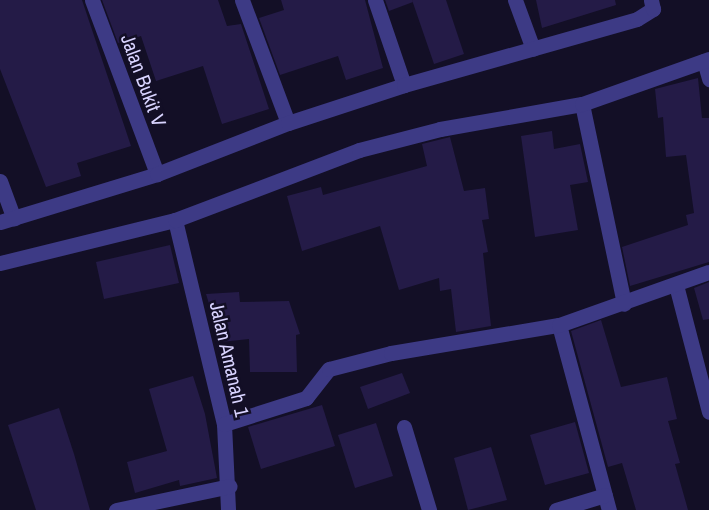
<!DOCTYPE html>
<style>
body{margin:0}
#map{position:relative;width:709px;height:510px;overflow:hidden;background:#130f26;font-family:"Archivo Narrow",sans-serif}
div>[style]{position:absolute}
.building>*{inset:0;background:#241b47}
.minor>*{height:15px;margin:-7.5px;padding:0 7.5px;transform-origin:7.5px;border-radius:7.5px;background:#3d3a85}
span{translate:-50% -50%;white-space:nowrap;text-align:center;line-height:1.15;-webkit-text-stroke:5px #130f26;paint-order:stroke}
.street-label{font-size:20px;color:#d9d4ff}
</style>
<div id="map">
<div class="building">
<div style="clip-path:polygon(0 0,82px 0,131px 146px,77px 163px,81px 176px,46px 187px,0 69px)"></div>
<div style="clip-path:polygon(102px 0,218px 0,227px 26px,241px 24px,269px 109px,222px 124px,203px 66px,156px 81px,141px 36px,118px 43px)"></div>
<div style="clip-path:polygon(281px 0,365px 0,383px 68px,346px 80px,338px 56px,280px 75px,259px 18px,284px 10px)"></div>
<div style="clip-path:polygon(385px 0,412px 0,413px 2px,389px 11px)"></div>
<div style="clip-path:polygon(412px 0,446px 0,464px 54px,434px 64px)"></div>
<div style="clip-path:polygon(536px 0,615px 0,616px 5px,542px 28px)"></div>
<div style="clip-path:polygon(698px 78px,702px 118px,709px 118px,709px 262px,630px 286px,622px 247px,688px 225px,686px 215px,694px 213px,686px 155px,666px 157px,663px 117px,658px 118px,655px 89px)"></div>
<div style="clip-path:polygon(552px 131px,554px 149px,580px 144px,588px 182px,570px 185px,578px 230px,535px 237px,521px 136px)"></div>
<div style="clip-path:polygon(450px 137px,464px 191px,485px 188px,489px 219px,482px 220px,488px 252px,483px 253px,491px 326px,456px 332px,451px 289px,440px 291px,439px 278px,399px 290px,380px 226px,302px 251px,287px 196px,321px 187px,323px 195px,427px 166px,422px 144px)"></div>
<div style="clip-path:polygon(170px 245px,179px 283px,104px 299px,96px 262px)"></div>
<div style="clip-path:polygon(709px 282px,709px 319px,703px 320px,694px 288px)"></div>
<div style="clip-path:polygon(239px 292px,240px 302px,289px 301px,300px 334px,296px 335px,297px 372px,250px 372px,249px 339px,221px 342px,206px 294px)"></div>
<div style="clip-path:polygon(601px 320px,621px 387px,667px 377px,677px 419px,668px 421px,680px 463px,675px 464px,688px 510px,636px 510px,622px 463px,608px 467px,571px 331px)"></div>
<div style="clip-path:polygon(402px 373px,410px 393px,368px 409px,360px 387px)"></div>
<div style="clip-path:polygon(193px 376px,205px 414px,217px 478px,180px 486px,179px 480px,135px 493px,127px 462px,167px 451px,149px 389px)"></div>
<div style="clip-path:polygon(322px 405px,335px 446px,261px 469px,248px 427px)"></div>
<div style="clip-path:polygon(59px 408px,74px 454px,90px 510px,36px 510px,8px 425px)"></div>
<div style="clip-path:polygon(575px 422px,589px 473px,545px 485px,530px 435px)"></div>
<div style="clip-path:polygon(376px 423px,393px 476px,355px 488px,338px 435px)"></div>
<div style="clip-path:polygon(491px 447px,507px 500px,468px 510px,454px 458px)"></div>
</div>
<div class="minor">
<div style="left:92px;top:0;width:186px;rotate:69.5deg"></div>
<div style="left:242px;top:0;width:131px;rotate:69.5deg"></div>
<div style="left:375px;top:0;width:90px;rotate:71.2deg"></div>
<div style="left:515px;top:0;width:52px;rotate:69.8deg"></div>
<div style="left:704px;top:61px;width:19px;rotate:74deg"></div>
<div style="left:582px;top:104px;width:204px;rotate:78.1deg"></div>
<div style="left:0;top:181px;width:40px;rotate:69.8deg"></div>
<div style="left:175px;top:220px;width:210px;rotate:76.5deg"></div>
<div style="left:224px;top:424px;width:86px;rotate:87.3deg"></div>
<div style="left:0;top:222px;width:164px;rotate:-17deg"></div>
<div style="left:157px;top:174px;width:141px;rotate:-21.3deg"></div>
<div style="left:288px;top:123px;width:122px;rotate:-18.1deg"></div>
<div style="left:404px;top:85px;width:242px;rotate:-15.8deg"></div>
<div style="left:637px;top:19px;width:19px;rotate:-32deg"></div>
<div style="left:653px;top:9px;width:9px;rotate:-103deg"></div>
<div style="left:0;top:263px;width:180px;rotate:-13.8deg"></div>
<div style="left:175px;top:220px;width:197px;rotate:-20.8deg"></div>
<div style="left:359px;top:150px;width:84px;rotate:-14.5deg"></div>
<div style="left:440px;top:129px;width:144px;rotate:-10deg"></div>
<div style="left:582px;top:104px;width:135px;rotate:-19.5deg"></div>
<div style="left:676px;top:285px;width:131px;rotate:75.4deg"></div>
<div style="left:559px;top:325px;width:192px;rotate:74.9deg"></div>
<div style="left:224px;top:424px;width:86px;rotate:-17.6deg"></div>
<div style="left:306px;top:398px;width:37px;rotate:-52deg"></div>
<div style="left:329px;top:369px;width:64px;rotate:-14.5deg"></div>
<div style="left:391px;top:353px;width:170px;rotate:-9.5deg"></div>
<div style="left:559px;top:325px;width:159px;rotate:-19.5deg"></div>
<div style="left:404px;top:427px;width:87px;rotate:73.2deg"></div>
<div style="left:116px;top:510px;width:116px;rotate:-11.9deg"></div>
<div style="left:556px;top:510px;width:51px;rotate:-17deg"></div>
</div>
<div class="street-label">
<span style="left:144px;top:80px;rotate:70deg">Jalan Bukit V</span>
<span style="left:230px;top:359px;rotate:77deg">Jalan Amanah 1</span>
</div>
</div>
